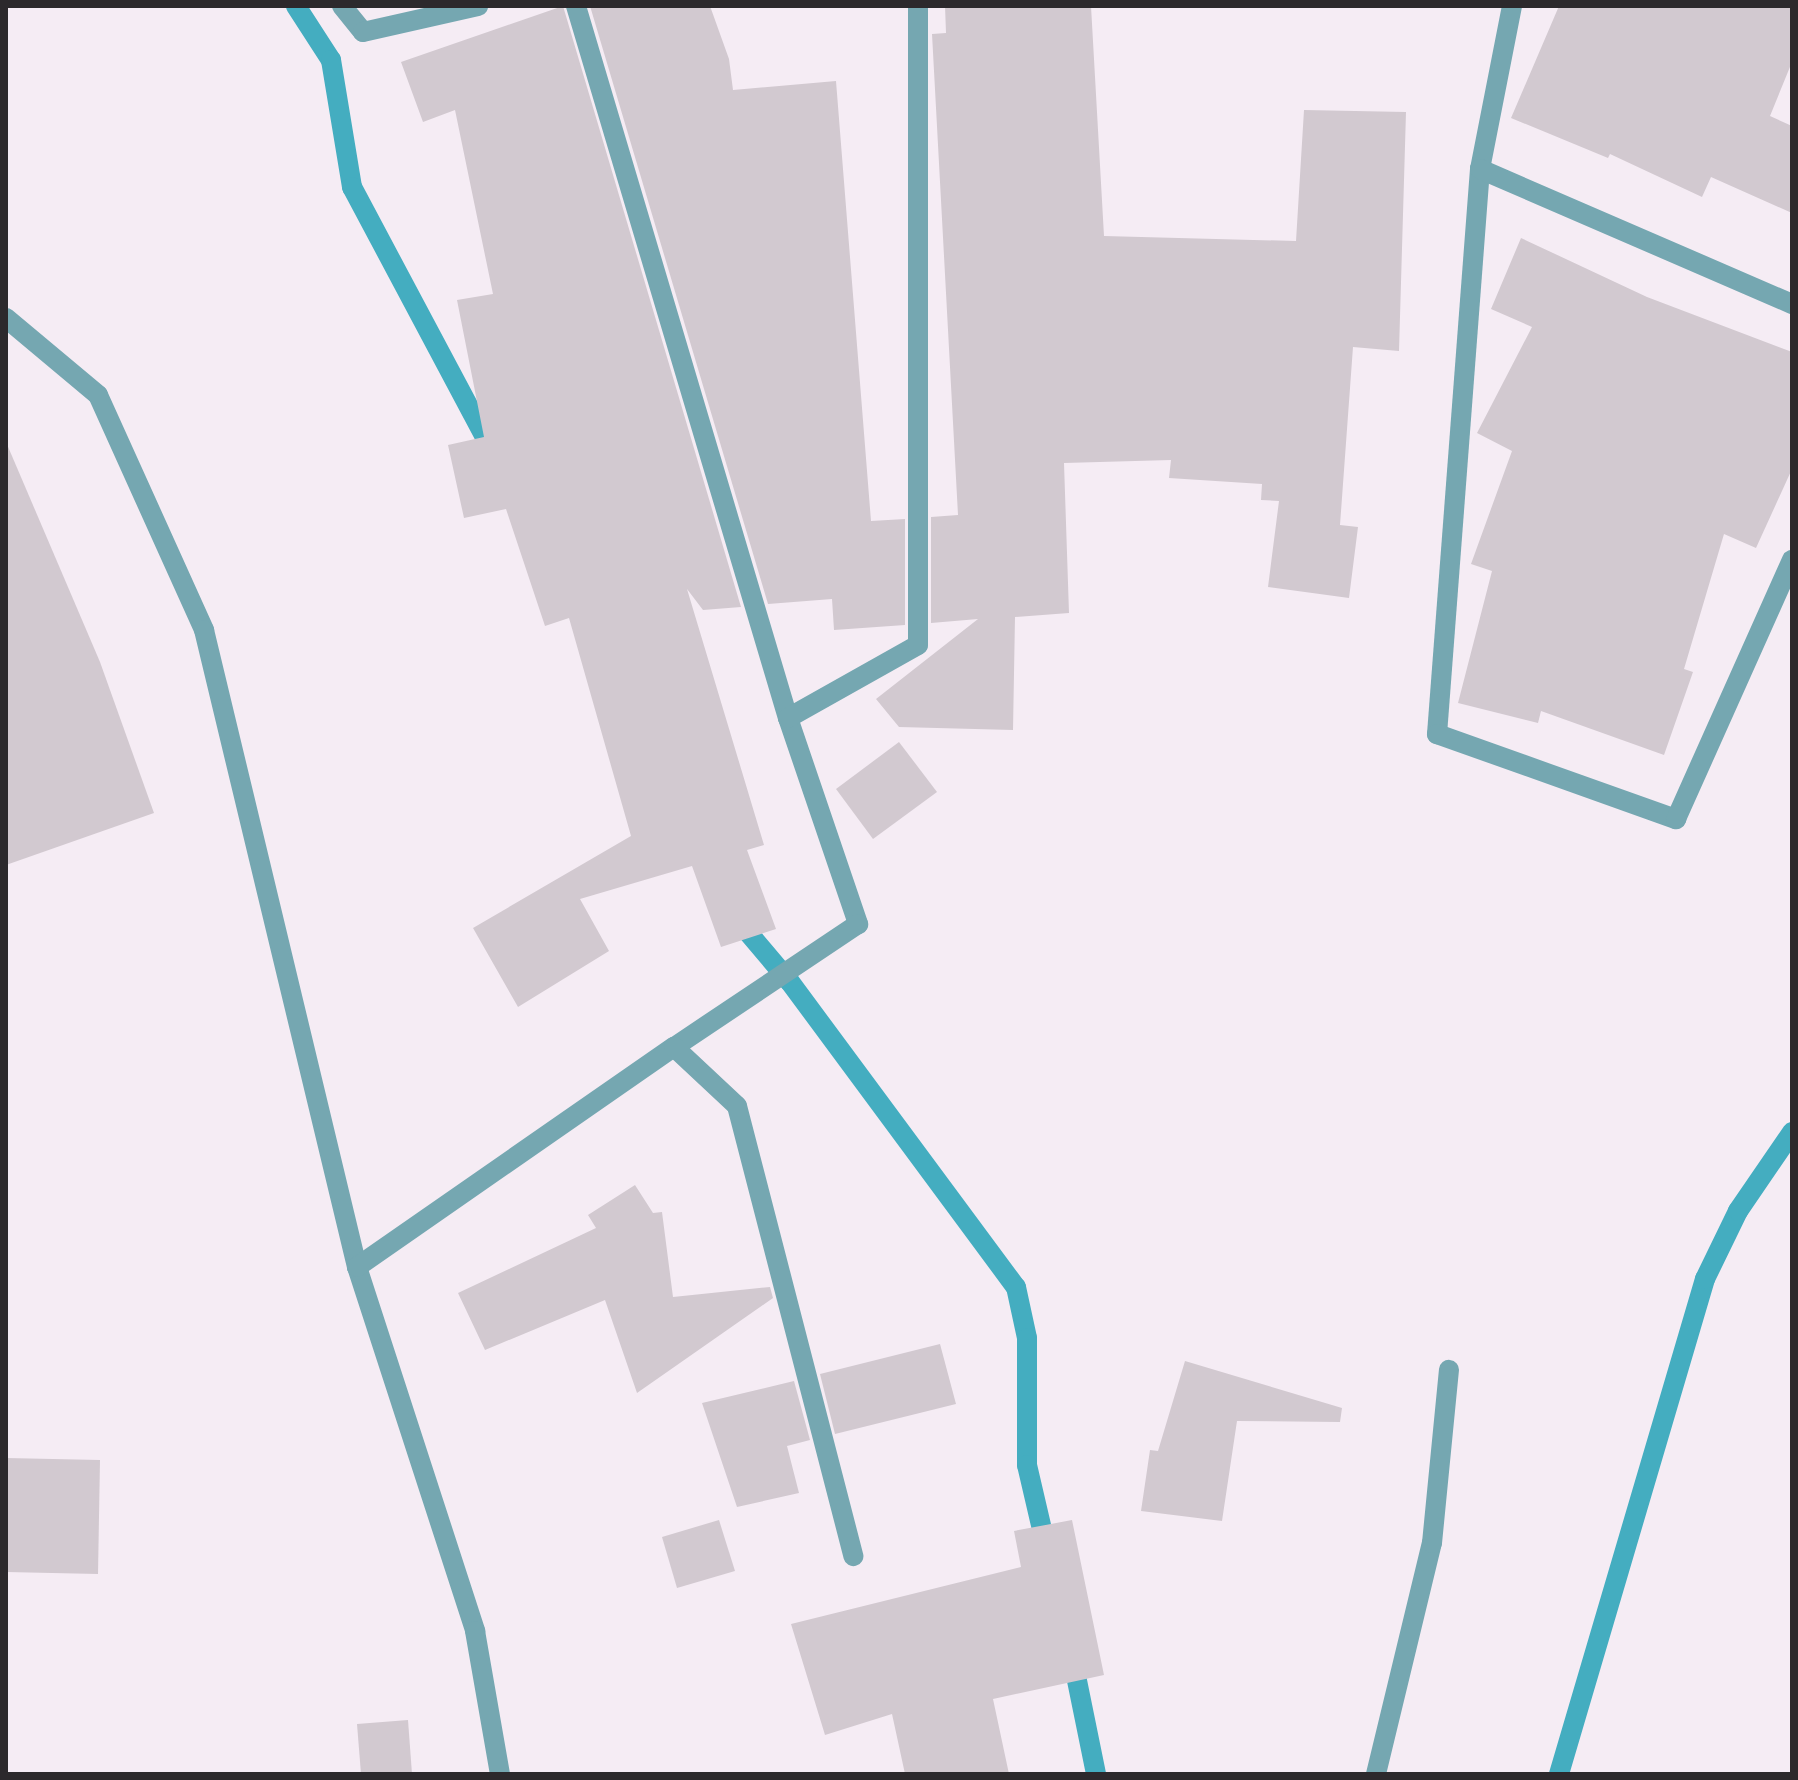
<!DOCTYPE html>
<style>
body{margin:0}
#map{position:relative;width:1798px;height:1780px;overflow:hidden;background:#f5ecf4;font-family:Raleway,sans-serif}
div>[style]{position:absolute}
.stream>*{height:20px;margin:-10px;padding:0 10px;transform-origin:10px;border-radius:10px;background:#44adc0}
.building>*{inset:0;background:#d2c9d0}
.street>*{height:20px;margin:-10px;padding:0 10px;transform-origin:10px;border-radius:10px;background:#75a7b1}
span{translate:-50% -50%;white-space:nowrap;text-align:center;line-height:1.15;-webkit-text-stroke:6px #fff;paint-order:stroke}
.frame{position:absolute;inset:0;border:8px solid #2c292c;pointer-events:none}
</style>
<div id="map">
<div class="stream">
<div style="left:296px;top:6px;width:64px;rotate:57.1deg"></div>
<div style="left:331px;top:60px;width:129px;rotate:80.6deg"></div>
<div style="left:352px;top:187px;width:307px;rotate:62deg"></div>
<div style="left:735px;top:917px;width:85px;rotate:49.8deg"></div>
<div style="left:790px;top:982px;width:380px;rotate:53.5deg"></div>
<div style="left:1016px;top:1287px;width:52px;rotate:77.8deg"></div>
<div style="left:1027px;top:1338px;width:127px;rotate:90deg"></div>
<div style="left:1027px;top:1465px;width:88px;rotate:76.9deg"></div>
<div style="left:1072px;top:1656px;width:120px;rotate:78.5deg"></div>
<div style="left:1559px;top:1774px;width:516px;rotate:-73.57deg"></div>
<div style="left:1705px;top:1279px;width:76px;rotate:-64.1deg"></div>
<div style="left:1738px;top:1211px;width:96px;rotate:-55.6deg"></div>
</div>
<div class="building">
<div style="clip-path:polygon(563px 6px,741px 607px,703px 610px,687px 589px,764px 845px,747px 850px,776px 929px,721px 947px,692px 866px,580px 899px,609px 951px,518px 1007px,473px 928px,631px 836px,569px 618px,545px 626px,506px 509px,464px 518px,448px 445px,484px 437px,457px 300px,493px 294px,455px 110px,423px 122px,401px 62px)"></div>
<div style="clip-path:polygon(590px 6px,710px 6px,729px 59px,733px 90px,836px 81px,871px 521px,905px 519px,905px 625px,834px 630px,832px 599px,768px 604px)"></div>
<div style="clip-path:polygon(945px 6px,1091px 6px,1104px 236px,1296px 241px,1304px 110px,1406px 112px,1399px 351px,1353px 347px,1340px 525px,1358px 527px,1349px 598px,1268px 587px,1279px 501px,1261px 500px,1262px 484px,1169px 478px,1171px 460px,1064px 463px,1069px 613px,1015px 617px,1013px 730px,899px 727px,876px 699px,978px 619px,931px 623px,931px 517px,958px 515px,932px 34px,946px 33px)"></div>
<div style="clip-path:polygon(1559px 6px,1792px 6px,1792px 62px,1770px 116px,1792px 126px,1792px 213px,1711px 177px,1702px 197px,1610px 154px,1608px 158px,1511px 118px)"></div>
<div style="clip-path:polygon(1521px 238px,1647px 297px,1792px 352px,1792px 469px,1756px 548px,1724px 534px,1684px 669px,1693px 672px,1664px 755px,1541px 711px,1538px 723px,1458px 703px,1492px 571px,1471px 564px,1512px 451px,1477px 433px,1532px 327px,1491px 309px)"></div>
<div style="clip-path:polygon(6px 442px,100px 662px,154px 813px,6px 865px)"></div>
<div style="clip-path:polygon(899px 742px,937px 792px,873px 839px,836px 789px)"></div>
<div style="clip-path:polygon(635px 1185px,653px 1213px,662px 1212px,673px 1297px,770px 1287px,773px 1298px,637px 1393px,605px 1300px,485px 1350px,458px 1293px,596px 1228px,588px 1215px)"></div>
<div style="clip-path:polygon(940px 1344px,956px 1404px,835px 1434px,820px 1374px)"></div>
<div style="clip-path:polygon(1185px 1361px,1342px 1408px,1340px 1422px,1237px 1421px,1222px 1521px,1141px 1511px,1150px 1450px,1158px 1451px)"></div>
<div style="clip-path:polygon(794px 1381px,810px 1440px,787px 1446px,799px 1493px,737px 1507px,702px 1403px)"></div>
<div style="clip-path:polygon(6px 1458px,100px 1460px,98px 1574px,6px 1572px)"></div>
<div style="clip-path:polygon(719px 1520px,735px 1571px,677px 1588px,662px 1537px)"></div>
<div style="clip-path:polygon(1072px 1520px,1104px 1675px,993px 1699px,1009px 1774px,905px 1774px,892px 1714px,825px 1735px,791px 1624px,1021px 1567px,1014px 1531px)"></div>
<div style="clip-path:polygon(408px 1720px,412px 1774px,361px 1774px,357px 1724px)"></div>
</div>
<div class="street">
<div style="left:342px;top:6px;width:33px;rotate:51deg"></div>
<div style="left:363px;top:32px;width:118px;rotate:-12.7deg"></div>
<div style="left:576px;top:6px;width:743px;rotate:73.42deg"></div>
<div style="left:788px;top:718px;width:218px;rotate:71.2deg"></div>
<div style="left:858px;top:924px;width:221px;rotate:146.2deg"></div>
<div style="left:1512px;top:6px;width:166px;rotate:101.1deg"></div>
<div style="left:1480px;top:169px;width:567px;rotate:94.35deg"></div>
<div style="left:1437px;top:734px;width:254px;rotate:19.6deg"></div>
<div style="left:1676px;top:819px;width:284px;rotate:-65.9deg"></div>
<div style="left:1480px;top:169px;width:340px;rotate:23.4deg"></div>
<div style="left:6px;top:318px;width:120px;rotate:39.9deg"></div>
<div style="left:98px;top:395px;width:258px;rotate:65.7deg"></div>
<div style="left:204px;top:630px;width:655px;rotate:76.49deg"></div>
<div style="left:357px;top:1267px;width:383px;rotate:72deg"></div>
<div style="left:475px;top:1631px;width:145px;rotate:80.1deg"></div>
<div style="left:788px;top:718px;width:149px;rotate:-29.3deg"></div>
<div style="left:918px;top:645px;width:639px;rotate:-90deg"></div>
<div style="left:357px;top:1267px;width:386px;rotate:-34.8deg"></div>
<div style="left:674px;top:1047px;width:86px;rotate:43.1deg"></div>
<div style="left:737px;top:1106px;width:465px;rotate:75.5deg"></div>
<div style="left:1376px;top:1774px;width:238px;rotate:-76.4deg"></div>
<div style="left:1432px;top:1543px;width:174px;rotate:-84.4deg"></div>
</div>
<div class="frame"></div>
</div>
